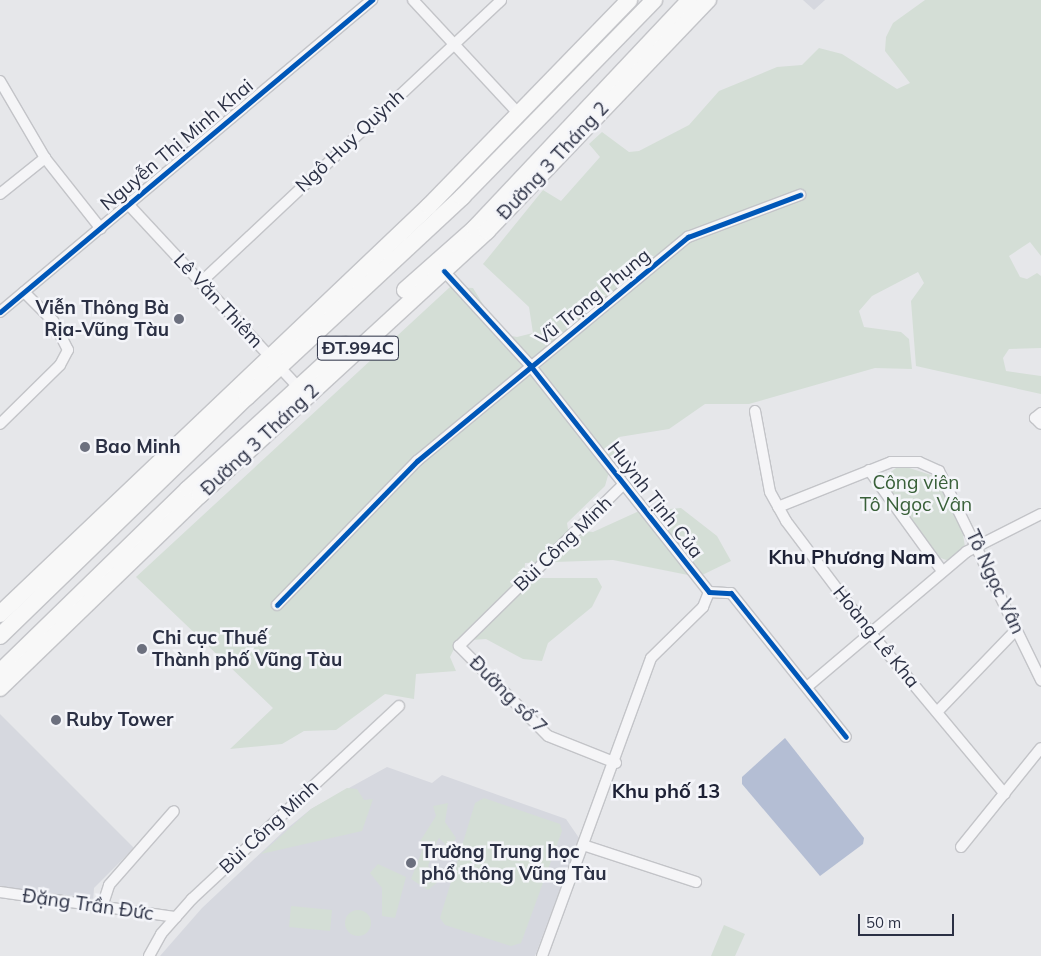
<!DOCTYPE html>
<meta charset="utf-8">
<style>
body{margin:0}
#map{position:relative;width:1041px;height:956px;overflow:hidden;background:#e6e7ea;font-family:Mulish,sans-serif}
div>[style]{position:absolute}
.built>*{inset:0;background:#d6d8df}
.green>*{inset:0;background:#d4ded6}
.round{border-radius:50%}
.water>*{inset:0;background:#b4bed4}
.roads{filter:drop-shadow(1px 0 #c3c4c8) drop-shadow(-1px 0 #c3c4c8) drop-shadow(0 1px #c3c4c8) drop-shadow(0 -1px #c3c4c8)}
.street>*{height:10px;margin:-5px;padding:0 5px;transform-origin:5px;border-radius:5px;background:#f5f5f7}
.primary>*{height:16px;margin:-8px;padding:0 8px;transform-origin:8px;border-radius:8px;background:#f8f8f8}
.cycleway>*{height:5px;margin:-2.5px;padding:0 2.5px;transform-origin:2.5px;border-radius:2.5px;background:#0057b8}
.dots>*{width:14px;height:14px;translate:-50% -50%;box-sizing:border-box;border:2px solid #f4f5f9;border-radius:50%}
span{translate:-50% -50%;white-space:nowrap;text-align:center;line-height:1.15;-webkit-text-stroke:5px #f4f5f9;paint-order:stroke}
.shield-label span{padding:1px 4px;background:#f4f5f9;border:1px solid;border-radius:4px;-webkit-text-stroke-width:0}
.shield-label{font-size:18px;color:#2b3044;font-weight:700}
.street-label{font-size:19px;color:#2b3044}
.poi-label{font-size:19px;color:#2b3044;font-weight:700}
.right{translate:-100% -50%;text-align:right}
.left{translate:0 -50%;text-align:left}
.park-label{font-size:19px;color:#396039}
.neighbourhood-label{font-size:20px;color:#1d2135;font-weight:700}
.scale{position:absolute;left:858px;top:914px;width:96px;height:22px;box-sizing:border-box;border:2px solid #2b3044;border-top:0;padding-left:6px;font-size:15px;line-height:18px;white-space:nowrap;color:#2b3044;-webkit-text-stroke:4px #f4f5f9;paint-order:stroke}
</style>
<div id="map">
<div class="built">
<div style="clip-path:polygon(803px 0,825px 0,814px 10px)"></div>
<div style="clip-path:polygon(0 714px,134px 848px,94px 888px,93px 902px,0 888px)"></div>
<div style="clip-path:polygon(387px 767px,432px 783px,442px 775px,566px 819px,579px 838px,535px 956px,160px 956px,202px 908px,284px 831px,311px 809px)"></div>
</div>
<div class="green">
<div style="clip-path:polygon(925px 0,1041px 0,1041px 256px,1030px 242px,1009px 256px,1020px 277px,1027px 279px,1037px 273px,1041px 276px,1041px 348px,1009px 349px,1003px 358px,1006px 371px,1041px 376px,1041px 394px,916px 366px,911px 301px,924px 283px,918px 272px,872px 296px,859px 311px,864px 327px,901px 332px,909px 339px,912px 369px,875px 368px,749px 404px,705px 404px,669px 429px,619px 437px,605px 486px,567px 523px,568px 529px,593px 532px,637px 512px,681px 508px,717px 536px,731px 561px,698px 577px,613px 560px,525px 563px,524px 578px,597px 578px,602px 587px,592px 607px,548px 643px,542px 661px,523px 659px,486px 639px,471px 640px,455px 647px,450px 657px,456px 671px,416px 674px,414px 699px,385px 694px,336px 730px,304px 731px,282px 744px,230px 749px,273px 708px,136px 577px,450px 287px,473px 288px,501px 334px,517px 337px,533px 333px,529px 307px,483px 264px,543px 190px,561px 201px,600px 157px,589px 144px,602px 132px,629px 152px,639px 151px,689px 125px,719px 91px,777px 67px,802px 65px,819px 48px,842px 54px,897px 89px,910px 83px,885px 51px,886px 37px,893px 23px)"></div>
<div style="clip-path:polygon(900px 465px,934px 476px,961px 523px,965px 547px,949px 561px,938px 557px,885px 492px,883px 478px)"></div>
<div style="clip-path:polygon(347px 788px,357px 789px,364px 800px,373px 799px,362px 831px,261px 854px,311px 809px)"></div>
<div style="clip-path:polygon(484px 798px,560px 824px,562px 831px,521px 943px,511px 946px,445px 925px,440px 918px,475px 803px)"></div>
<div style="clip-path:polygon(448px 803px,445px 822px,456px 838px,444px 861px,438px 855px,445px 844px,439px 838px,437px 841px,428px 866px,440px 880px,428px 890px,411px 879px,422px 851px,419px 843px,436px 816px,433px 806px)"></div>
<div style="clip-path:polygon(378px 864px,406px 877px,395px 918px,382px 916px,382px 888px,370px 873px)"></div>
<div style="clip-path:polygon(291px 906px,332px 910px,330px 931px,289px 927px)"></div>
<div class="round" style="left:345px;top:910px;width:26px;height:26px"></div>
<div style="clip-path:polygon(724px 925px,745px 934px,735px 956px,711px 956px)"></div>
</div>
<div class="water">
<div style="clip-path:polygon(785px 738px,864px 838px,863px 844px,820px 876px,742px 784px,742px 777px)"></div>
</div>
<div class="roads">
<div class="street">
<div style="left:413px;top:0;width:154px;rotate:47.1deg"></div>
<div style="left:0;top:81px;width:89px;rotate:59.7deg"></div>
<div style="left:45px;top:158px;width:90px;rotate:51.7deg"></div>
<div style="left:0;top:194px;width:58px;rotate:-38.7deg"></div>
<div style="left:129px;top:205px;width:253px;rotate:47.1deg"></div>
<div style="left:444px;top:271px;width:126px;rotate:47.6deg"></div>
<div style="left:529px;top:364px;width:290px;rotate:51.7deg"></div>
<div style="left:709px;top:592px;width:22px;rotate:3deg"></div>
<div style="left:731px;top:593px;width:184px;rotate:51.4deg"></div>
<div style="left:200px;top:283px;width:413px;rotate:-43.2deg"></div>
<div style="left:0;top:312px;width:486px;rotate:-40deg"></div>
<div style="left:755px;top:411px;width:82px;rotate:79.5deg"></div>
<div style="left:770px;top:492px;width:33px;rotate:61deg"></div>
<div style="left:786px;top:521px;width:138px;rotate:53deg"></div>
<div style="left:869px;top:631px;width:212px;rotate:50.2deg"></div>
<div style="left:1041px;top:413px;width:8px;rotate:140deg"></div>
<div style="left:1035px;top:418px;width:8px;rotate:45deg"></div>
<div style="left:0;top:424px;width:84px;rotate:-44.5deg"></div>
<div style="left:60px;top:365px;width:17px;rotate:-62deg"></div>
<div style="left:68px;top:350px;width:33px;rotate:-117deg"></div>
<div style="left:53px;top:321px;width:41px;rotate:-135deg"></div>
<div style="left:869px;top:470px;width:125px;rotate:54.1deg"></div>
<div style="left:778px;top:507px;width:122px;rotate:-21.7deg"></div>
<div style="left:891px;top:462px;width:28px"></div>
<div style="left:919px;top:462px;width:22px;rotate:24deg"></div>
<div style="left:939px;top:471px;width:233px;rotate:64deg"></div>
<div style="left:277px;top:605px;width:201px;rotate:-45.8deg"></div>
<div style="left:417px;top:461px;width:352px;rotate:-39.6deg"></div>
<div style="left:688px;top:237px;width:120px;rotate:-20.6deg"></div>
<div style="left:807px;top:687px;width:209px;rotate:-40.3deg"></div>
<div style="left:966px;top:552px;width:84px;rotate:-26.9deg"></div>
<div style="left:937px;top:712px;width:114px;rotate:-46.1deg"></div>
<div style="left:616px;top:763px;width:73px;rotate:-158.3deg"></div>
<div style="left:548px;top:736px;width:127px;rotate:-134.7deg"></div>
<div style="left:459px;top:646px;width:230px;rotate:-44.5deg"></div>
<div style="left:583px;top:845px;width:119px;rotate:18.1deg"></div>
<div style="left:961px;top:847px;width:127px;rotate:-51.1deg"></div>
<div style="left:0;top:892px;width:178px;rotate:8.1deg"></div>
<div style="left:102px;top:907px;width:23px;rotate:-72deg"></div>
<div style="left:109px;top:885px;width:98px;rotate:-48.7deg"></div>
<div style="left:149px;top:956px;width:25px;rotate:-61deg"></div>
<div style="left:161px;top:934px;width:47px;rotate:-48.5deg"></div>
<div style="left:192px;top:899px;width:283px;rotate:-43deg"></div>
<div style="left:542px;top:956px;width:317px;rotate:-69.9deg"></div>
<div style="left:651px;top:658px;width:73px;rotate:-44.4deg"></div>
<div style="left:703px;top:607px;width:16px;rotate:-68deg"></div>
</div>
<div class="primary">
<div style="left:405px;top:290px;width:94px;rotate:-41.5deg"></div>
<div style="left:475px;top:228px;width:313px;rotate:-46.7deg"></div>
<div style="left:0;top:614px;width:592px;rotate:-43.56deg"></div>
<div style="left:429px;top:206px;width:287px;rotate:-45.8deg"></div>
<div style="left:0;top:636px;width:344px;rotate:-44.1deg"></div>
<div style="left:247px;top:397px;width:294px;rotate:-42.9deg"></div>
<div style="left:462px;top:197px;width:275px;rotate:-45.7deg"></div>
<div style="left:0;top:672px;width:262px;rotate:-44.2deg"></div>
<div style="left:188px;top:489px;width:213px;rotate:-42.5deg"></div>
<div style="left:0;top:688px;width:278px;rotate:-44deg"></div>
<div style="left:200px;top:495px;width:390px;rotate:-42.6deg"></div>
<div style="left:487px;top:231px;width:320px;rotate:-46.3deg"></div>
</div>
</div>
<div class="cycleway">
<div style="left:444px;top:271px;width:126px;rotate:47.6deg"></div>
<div style="left:529px;top:364px;width:290px;rotate:51.7deg"></div>
<div style="left:709px;top:592px;width:22px;rotate:3deg"></div>
<div style="left:731px;top:593px;width:184px;rotate:51.4deg"></div>
<div style="left:0;top:312px;width:486px;rotate:-40deg"></div>
<div style="left:277px;top:605px;width:201px;rotate:-45.8deg"></div>
<div style="left:417px;top:461px;width:352px;rotate:-39.6deg"></div>
<div style="left:688px;top:237px;width:120px;rotate:-20.6deg"></div>
</div>
<div class="dots">
<div style="left:179px;top:319px;background:#6c707e"></div>
<div style="left:85px;top:447px;background:#6c707e"></div>
<div style="left:142px;top:649px;background:#6c707e"></div>
<div style="left:56px;top:720px;background:#6c707e"></div>
<div style="left:411px;top:863px;background:#6c707e"></div>
</div>
<div class="shield-label">
<span style="left:358px;top:348px">ĐT.994C</span>
</div>
<div class="street-label">
<span style="left:350px;top:141px;rotate:-43deg">Ngô Huy Quỳnh</span>
<span style="left:177px;top:145px;rotate:-40deg">Nguyễn Thị Minh Khai</span>
<span style="left:553px;top:161px;rotate:-47deg">Đường 3 Tháng 2</span>
<span style="left:593px;top:297px;rotate:-39deg">Vũ Trọng Phụng</span>
<span style="left:218px;top:301px;rotate:47deg">Lê Văn Thiêm</span>
<span style="left:260px;top:440px;rotate:-43deg">Đường 3 Tháng 2</span>
<span style="left:655px;top:500px;rotate:52deg">Huỳnh Tịnh Của</span>
<span style="left:563px;top:544px;rotate:-44deg">Bùi Công Minh</span>
<span style="left:995px;top:582px;rotate:65deg">Tô Ngọc Vân</span>
<span style="left:876px;top:637px;rotate:51deg">Hoàng Lê Kha</span>
<span style="left:508px;top:695px;rotate:45deg">Đường số 7</span>
<span style="left:269px;top:827px;rotate:-43deg">Bùi Công Minh</span>
<span style="left:88px;top:905px;rotate:8deg">Đặng Trần Đức</span>
</div>
<div class="poi-label">
<span class="right" style="left:169px;top:319px">Viễn Thông Bà<br>Rịa-Vũng Tàu</span>
<span class="left" style="left:95px;top:447px">Bao Minh</span>
<span class="left" style="left:152px;top:649px">Chi cục Thuế<br>Thành phố Vũng Tàu</span>
<span class="left" style="left:66px;top:720px">Ruby Tower</span>
<span class="left" style="left:421px;top:863px">Trường Trung học<br>phổ thông Vũng Tàu</span>
</div>
<div class="park-label">
<span style="left:916px;top:494px">Công viên<br>Tô Ngọc Vân</span>
</div>
<div class="neighbourhood-label">
<span style="left:852px;top:556px">Khu Phương Nam</span>
<span style="left:666px;top:790px">Khu phố 13</span>
</div>
<div class="scale">50 m</div>
</div>
